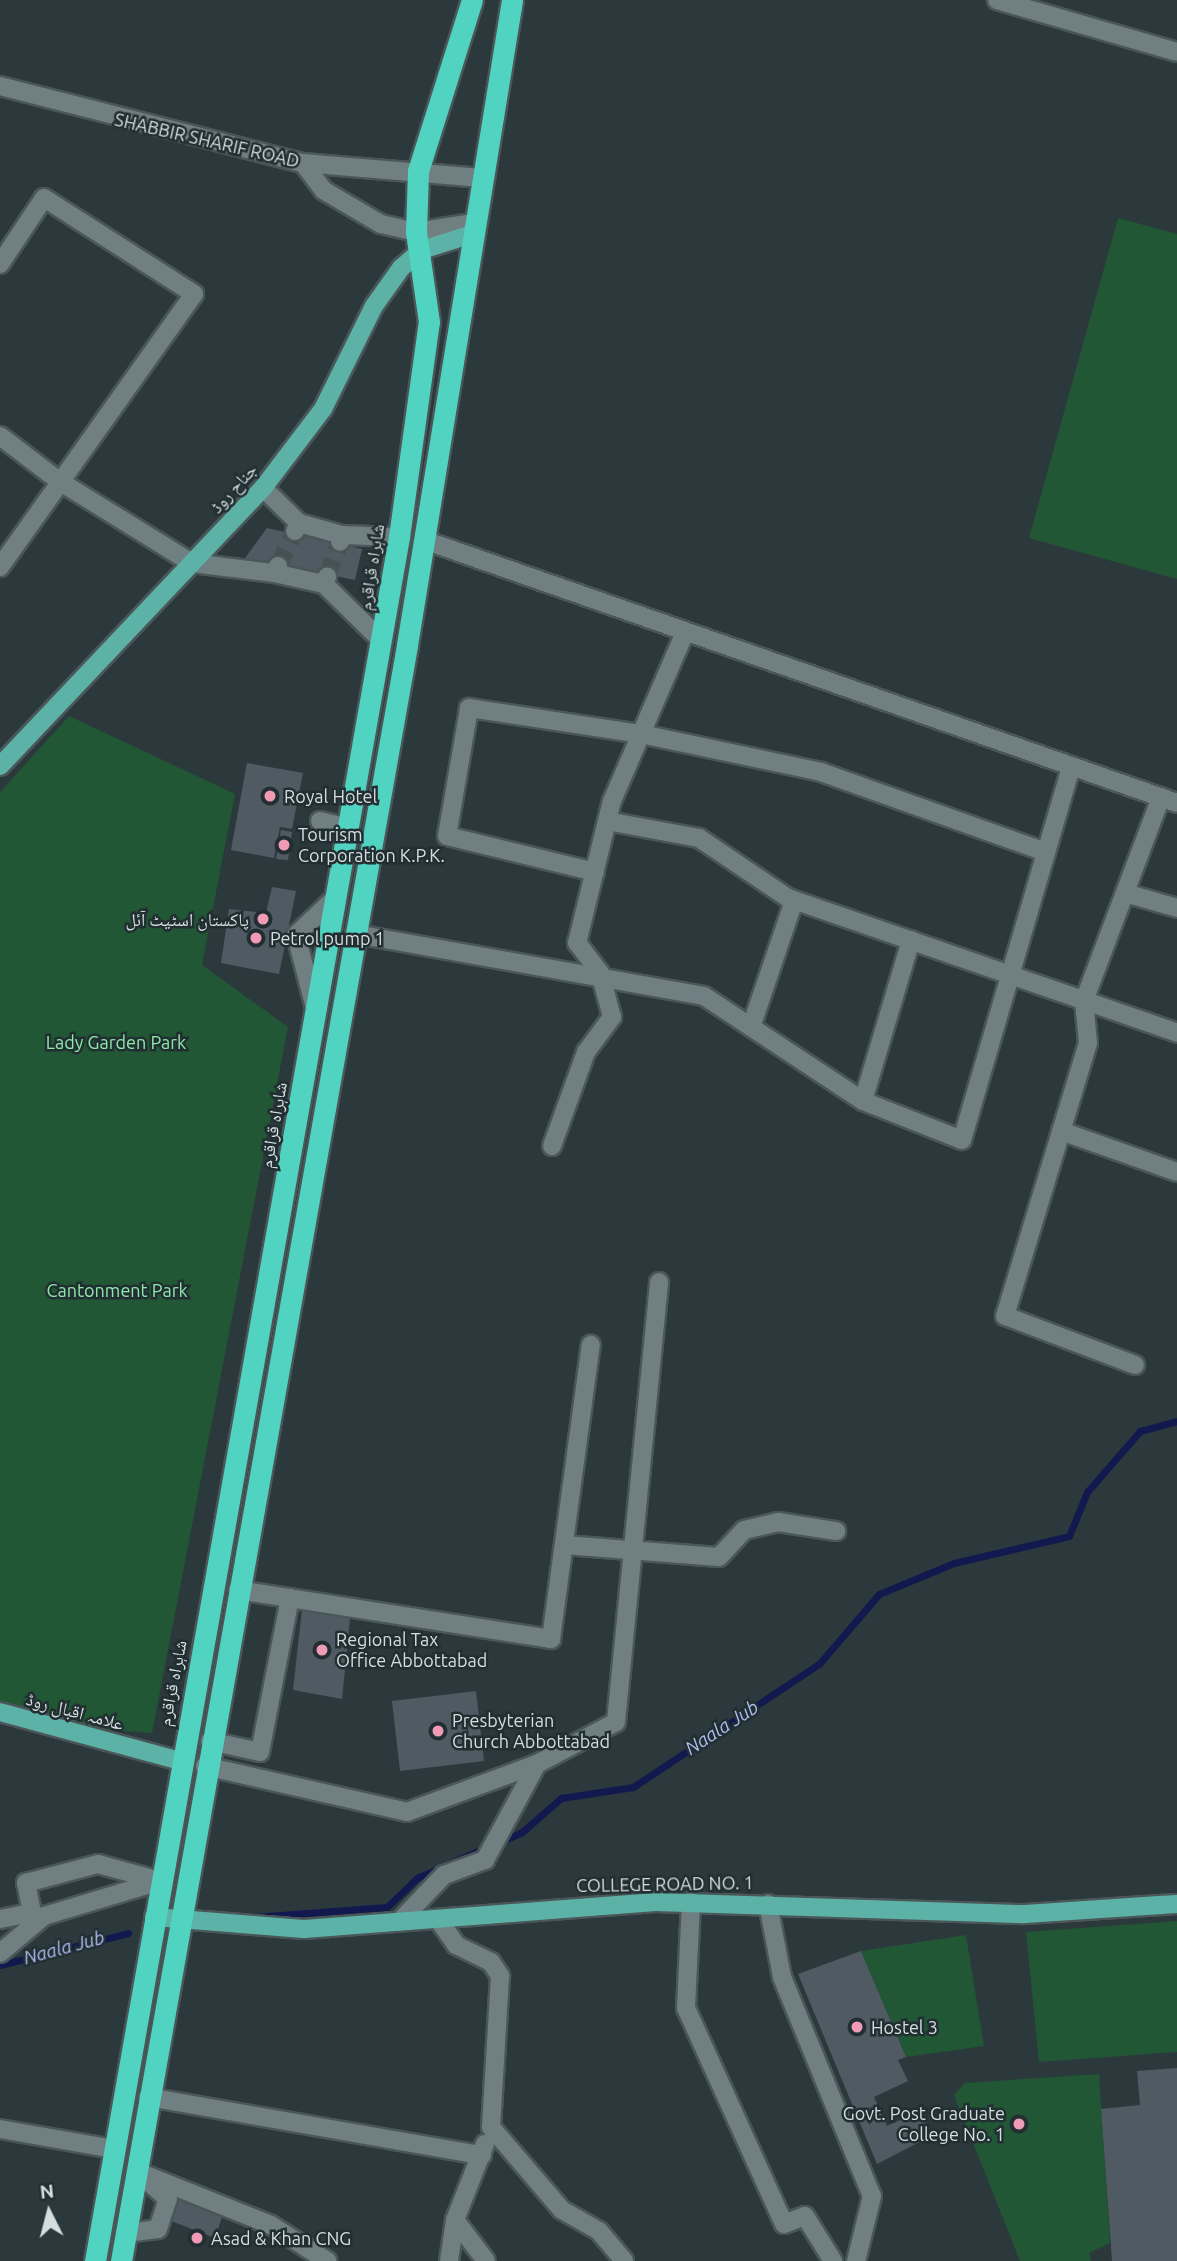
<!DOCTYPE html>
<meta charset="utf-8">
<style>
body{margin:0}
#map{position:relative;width:1177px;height:2261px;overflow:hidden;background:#2c393c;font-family:Ubuntu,"Noto Naskh Arabic",sans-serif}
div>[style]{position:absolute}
.green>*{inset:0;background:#215734}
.stream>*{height:7px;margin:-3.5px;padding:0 3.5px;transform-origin:3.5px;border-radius:3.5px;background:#11194e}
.building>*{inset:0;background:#4f5a62}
.minor-tunnel>*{height:18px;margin-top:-9px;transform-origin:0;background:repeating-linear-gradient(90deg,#455254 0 18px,transparent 0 27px)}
.roads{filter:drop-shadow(2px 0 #4a5658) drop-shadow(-2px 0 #4a5658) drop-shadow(0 2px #4a5658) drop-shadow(0 -2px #4a5658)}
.minor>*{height:18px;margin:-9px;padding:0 9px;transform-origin:9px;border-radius:9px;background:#707f82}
.major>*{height:18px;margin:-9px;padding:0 9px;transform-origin:9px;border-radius:9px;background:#5db2a8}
.highway>*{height:21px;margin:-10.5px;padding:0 10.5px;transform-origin:10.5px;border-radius:10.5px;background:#50d4c1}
.dots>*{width:19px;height:19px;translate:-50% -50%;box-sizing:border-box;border:4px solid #222f32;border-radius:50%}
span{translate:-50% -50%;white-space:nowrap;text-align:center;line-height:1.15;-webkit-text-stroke:5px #222f32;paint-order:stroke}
.street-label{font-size:18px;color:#d5dedf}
.poi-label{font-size:18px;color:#d5dedf}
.left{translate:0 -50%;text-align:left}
.right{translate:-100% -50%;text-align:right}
.park-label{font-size:18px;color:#8de9a8}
.water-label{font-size:19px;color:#acbdf1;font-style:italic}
.north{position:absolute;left:14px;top:2177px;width:70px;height:70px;-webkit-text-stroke:5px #222f32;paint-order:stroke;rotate:354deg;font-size:19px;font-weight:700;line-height:28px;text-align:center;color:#d5dedf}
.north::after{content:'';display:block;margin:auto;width:24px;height:32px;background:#d5dedf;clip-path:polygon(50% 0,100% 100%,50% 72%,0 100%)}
</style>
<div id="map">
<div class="green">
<div style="clip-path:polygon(1118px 218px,1177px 234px,1177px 579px,1029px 538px)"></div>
<div style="clip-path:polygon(69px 716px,235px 794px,202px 965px,288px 1027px,152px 1733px,51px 1726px,0 1708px,0 792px)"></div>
<div style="clip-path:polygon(1177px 1921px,1177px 2052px,1039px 2062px,1026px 1932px)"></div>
<div style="clip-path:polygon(966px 1935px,984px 2046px,906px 2057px,861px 1951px)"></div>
<div style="clip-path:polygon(1099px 2074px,1110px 2243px,1089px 2253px,1091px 2261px,1020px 2261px,954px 2095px,965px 2083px)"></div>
</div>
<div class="stream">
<div style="left:500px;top:1842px;width:24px;rotate:-24deg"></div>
<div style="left:522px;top:1832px;width:52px;rotate:-41.1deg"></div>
<div style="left:561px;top:1798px;width:73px;rotate:-8.7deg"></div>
<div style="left:633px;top:1787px;width:223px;rotate:-33.5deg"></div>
<div style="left:819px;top:1664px;width:92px;rotate:-49.4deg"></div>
<div style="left:879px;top:1594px;width:81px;rotate:-22.5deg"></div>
<div style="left:954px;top:1563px;width:118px;rotate:-13.2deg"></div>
<div style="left:1069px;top:1536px;width:48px;rotate:-67.8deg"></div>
<div style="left:1087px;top:1492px;width:81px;rotate:-49deg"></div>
<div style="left:1140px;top:1431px;width:38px;rotate:-15deg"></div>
<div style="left:253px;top:1917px;width:134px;rotate:-4.3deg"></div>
<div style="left:387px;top:1907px;width:42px;rotate:-44deg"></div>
<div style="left:417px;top:1878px;width:79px;rotate:-24deg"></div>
<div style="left:0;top:1965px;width:132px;rotate:-14deg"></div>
</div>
<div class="building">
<div style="clip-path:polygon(267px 528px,362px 549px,355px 580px,245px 558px)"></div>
<div style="clip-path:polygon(247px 763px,303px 773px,292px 829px,280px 827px,274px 858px,231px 850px)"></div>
<div style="clip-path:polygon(281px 830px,292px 832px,288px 860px,276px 859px)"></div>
<div style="clip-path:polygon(272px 887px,296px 891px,279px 974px,221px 963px,229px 909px,266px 913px)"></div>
<div style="clip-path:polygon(303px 1600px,351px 1609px,342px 1699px,293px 1690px)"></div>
<div style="clip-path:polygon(476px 1691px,484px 1761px,400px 1771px,392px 1701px)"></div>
<div style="clip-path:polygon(861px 1951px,906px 2057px,898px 2060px,908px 2081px,874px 2097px,887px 2126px,920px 2111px,931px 2136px,877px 2164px,798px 1974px)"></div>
<div style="clip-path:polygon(1177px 2068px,1177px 2261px,1112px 2261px,1101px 2109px,1140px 2105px,1137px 2071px)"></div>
<div style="clip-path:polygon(177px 2190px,225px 2208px,215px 2238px,166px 2219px)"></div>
</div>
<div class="minor-tunnel">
<div style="left:278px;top:566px;width:39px;rotate:-64deg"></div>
<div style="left:327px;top:577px;width:37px;rotate:-70deg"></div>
</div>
<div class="roads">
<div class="minor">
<div style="left:997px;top:0;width:187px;rotate:16.1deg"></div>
<div style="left:0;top:86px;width:313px;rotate:14.3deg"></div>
<div style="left:303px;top:163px;width:179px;rotate:4.8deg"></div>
<div style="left:303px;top:163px;width:34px;rotate:53deg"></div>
<div style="left:323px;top:190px;width:67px;rotate:30.4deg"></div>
<div style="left:381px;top:224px;width:36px;rotate:13deg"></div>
<div style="left:416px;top:232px;width:58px;rotate:-9deg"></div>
<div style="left:0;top:264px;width:79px;rotate:-56.3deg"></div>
<div style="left:44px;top:198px;width:178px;rotate:32.6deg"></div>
<div style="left:194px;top:294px;width:335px;rotate:125.4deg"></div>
<div style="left:0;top:436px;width:74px;rotate:37.3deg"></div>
<div style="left:59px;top:481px;width:156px;rotate:31.7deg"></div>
<div style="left:192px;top:563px;width:83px;rotate:7deg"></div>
<div style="left:263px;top:488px;width:50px;rotate:44.2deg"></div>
<div style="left:295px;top:531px;width:9px;rotate:-63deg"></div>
<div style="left:299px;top:523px;width:45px;rotate:15.6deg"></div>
<div style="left:342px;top:535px;width:7px;rotate:106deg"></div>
<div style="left:342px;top:535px;width:57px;rotate:2deg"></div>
<div style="left:424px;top:540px;width:798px;rotate:19.25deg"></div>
<div style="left:278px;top:566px;width:8px;rotate:120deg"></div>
<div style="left:274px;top:573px;width:51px;rotate:12.4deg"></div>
<div style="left:324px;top:584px;width:8px;rotate:-67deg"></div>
<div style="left:324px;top:584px;width:81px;rotate:44.5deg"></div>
<div style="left:320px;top:821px;width:30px;rotate:14deg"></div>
<div style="left:607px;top:821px;width:94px;rotate:10.5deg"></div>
<div style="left:699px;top:838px;width:107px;rotate:34deg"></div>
<div style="left:788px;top:898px;width:412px;rotate:19.1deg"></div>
<div style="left:595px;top:872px;width:152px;rotate:-166.3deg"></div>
<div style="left:447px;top:836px;width:130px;rotate:-80.2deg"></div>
<div style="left:469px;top:708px;width:174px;rotate:8.6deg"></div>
<div style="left:641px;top:734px;width:184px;rotate:11.9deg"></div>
<div style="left:821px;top:772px;width:239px;rotate:19.6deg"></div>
<div style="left:1125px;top:893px;width:54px;rotate:16.1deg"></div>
<div style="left:356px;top:934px;width:353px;rotate:10.1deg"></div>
<div style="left:704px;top:996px;width:191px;rotate:33.4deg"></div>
<div style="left:863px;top:1101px;width:106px;rotate:21.5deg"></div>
<div style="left:962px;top:1140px;width:389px;rotate:-73.7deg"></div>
<div style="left:315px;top:1008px;width:75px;rotate:-104.6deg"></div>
<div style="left:296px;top:935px;width:55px;rotate:-43.5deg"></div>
<div style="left:751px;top:1027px;width:133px;rotate:-71.2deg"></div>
<div style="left:863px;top:1101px;width:168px;rotate:-73.4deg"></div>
<div style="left:1061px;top:1131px;width:123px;rotate:19.5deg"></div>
<div style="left:552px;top:1146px;width:100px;rotate:-70.1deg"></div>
<div style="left:586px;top:1052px;width:44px;rotate:-53.4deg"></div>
<div style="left:612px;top:1017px;width:46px;rotate:-105.3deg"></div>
<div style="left:600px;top:973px;width:38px;rotate:-127deg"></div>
<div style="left:577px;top:943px;width:146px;rotate:-76.2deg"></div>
<div style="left:612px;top:801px;width:181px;rotate:-66.6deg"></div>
<div style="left:1135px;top:1365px;width:139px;rotate:-159.3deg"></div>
<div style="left:1005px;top:1316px;width:285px;rotate:-73.1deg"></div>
<div style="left:1088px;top:1043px;width:42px;rotate:-95.4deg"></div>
<div style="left:1084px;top:1001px;width:218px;rotate:-69.3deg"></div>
<div style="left:565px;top:1545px;width:154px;rotate:4.5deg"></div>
<div style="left:719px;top:1557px;width:37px;rotate:-47deg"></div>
<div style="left:744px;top:1530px;width:35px;rotate:-13deg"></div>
<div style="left:778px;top:1522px;width:59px;rotate:8.8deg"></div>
<div style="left:238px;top:1590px;width:317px;rotate:8.9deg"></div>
<div style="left:551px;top:1639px;width:297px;rotate:-82.3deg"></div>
<div style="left:210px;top:1741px;width:51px;rotate:12.4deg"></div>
<div style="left:260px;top:1752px;width:157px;rotate:-79deg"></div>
<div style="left:205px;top:1766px;width:207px;rotate:12.8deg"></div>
<div style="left:407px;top:1812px;width:139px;rotate:-20.3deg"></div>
<div style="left:691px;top:1902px;width:106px;rotate:92.7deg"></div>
<div style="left:686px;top:2008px;width:237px;rotate:65.6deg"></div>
<div style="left:784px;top:2224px;width:22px;rotate:-21deg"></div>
<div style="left:805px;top:2216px;width:53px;rotate:58.1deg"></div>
<div style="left:768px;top:1904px;width:74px;rotate:79.1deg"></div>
<div style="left:782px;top:1977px;width:237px;rotate:67.7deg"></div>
<div style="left:872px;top:2196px;width:67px;rotate:103.8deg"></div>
<div style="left:0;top:1919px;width:33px;rotate:-11deg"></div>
<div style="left:32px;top:1913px;width:31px;rotate:-101deg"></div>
<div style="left:26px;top:1883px;width:74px;rotate:-14.8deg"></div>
<div style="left:98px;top:1864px;width:64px;rotate:15.3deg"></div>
<div style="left:438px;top:1919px;width:32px;rotate:55deg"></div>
<div style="left:456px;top:1945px;width:39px;rotate:26deg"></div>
<div style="left:491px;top:1962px;width:17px;rotate:57deg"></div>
<div style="left:500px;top:1976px;width:151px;rotate:93.4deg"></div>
<div style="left:491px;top:2127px;width:109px;rotate:49.5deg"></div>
<div style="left:562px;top:2210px;width:43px;rotate:29.6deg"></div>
<div style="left:599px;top:2231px;width:39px;rotate:50deg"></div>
<div style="left:399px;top:1922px;width:65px;rotate:-46.2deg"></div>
<div style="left:444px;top:1875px;width:44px;rotate:-20.1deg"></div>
<div style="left:485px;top:1860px;width:109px;rotate:-61.6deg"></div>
<div style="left:537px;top:1764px;width:89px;rotate:-28deg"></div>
<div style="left:616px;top:1722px;width:442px;rotate:-84.4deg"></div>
<div style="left:0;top:1953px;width:57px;rotate:-40.1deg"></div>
<div style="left:44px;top:1916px;width:121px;rotate:-16.8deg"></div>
<div style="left:148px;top:2097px;width:339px;rotate:9.9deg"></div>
<div style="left:0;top:2129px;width:116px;rotate:10deg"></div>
<div style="left:136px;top:2171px;width:145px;rotate:21.8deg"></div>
<div style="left:271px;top:2225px;width:67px;rotate:32.7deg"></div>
<div style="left:455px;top:2220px;width:51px;rotate:52.9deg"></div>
<div style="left:126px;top:2233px;width:32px;rotate:-7deg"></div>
<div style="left:158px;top:2229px;width:32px;rotate:-72deg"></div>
<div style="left:168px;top:2199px;width:32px;rotate:-139deg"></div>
<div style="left:449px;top:2261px;width:41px;rotate:-81.7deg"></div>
<div style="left:455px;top:2220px;width:82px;rotate:-68.5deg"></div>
</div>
<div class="major">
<div style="left:0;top:766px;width:383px;rotate:-46.6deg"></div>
<div style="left:263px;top:488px;width:99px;rotate:-52.8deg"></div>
<div style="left:323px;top:409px;width:115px;rotate:-63.7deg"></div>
<div style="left:374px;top:306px;width:47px;rotate:-54.6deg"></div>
<div style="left:401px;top:268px;width:28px;rotate:-41deg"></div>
<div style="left:422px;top:250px;width:52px;rotate:-17.7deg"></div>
<div style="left:0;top:1712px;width:187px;rotate:15.2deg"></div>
<div style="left:154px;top:1917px;width:150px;rotate:4.6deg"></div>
<div style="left:304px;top:1929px;width:353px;rotate:-4.4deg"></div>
<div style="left:656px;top:1902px;width:369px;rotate:1.9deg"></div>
<div style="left:1025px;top:1914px;width:152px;rotate:-3.8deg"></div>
</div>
<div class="highway">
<div style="left:95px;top:2261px;width:1751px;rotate:-80deg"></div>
<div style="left:399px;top:537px;width:217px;rotate:-82.1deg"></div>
<div style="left:429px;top:322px;width:91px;rotate:-98.2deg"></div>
<div style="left:416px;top:232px;width:61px;rotate:-88.1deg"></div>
<div style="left:418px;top:171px;width:179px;rotate:-72.5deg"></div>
<div style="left:121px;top:2261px;width:1641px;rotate:-79.96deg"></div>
<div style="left:407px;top:645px;width:653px;rotate:-80.75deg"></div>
</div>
</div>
<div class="dots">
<div style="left:270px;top:796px;background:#f09ab5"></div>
<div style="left:284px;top:845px;background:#f09ab5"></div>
<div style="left:263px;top:919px;background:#f09ab5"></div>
<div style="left:256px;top:938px;background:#f09ab5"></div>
<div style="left:322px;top:1650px;background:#f09ab5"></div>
<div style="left:438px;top:1731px;background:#f09ab5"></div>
<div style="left:857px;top:2027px;background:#f09ab5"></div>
<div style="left:1019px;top:2124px;background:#f09ab5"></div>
<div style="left:197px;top:2238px;background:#f09ab5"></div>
</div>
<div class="street-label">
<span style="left:207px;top:140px;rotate:13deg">SHABBIR SHARIF ROAD</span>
<span style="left:233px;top:488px;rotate:-48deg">جناح روڈ</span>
<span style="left:371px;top:567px;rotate:-81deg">شاہراہ قراقرم</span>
<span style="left:273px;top:1125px;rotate:-80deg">شاہراہ قراقرم</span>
<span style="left:172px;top:1683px;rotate:-79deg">شاہراہ قراقرم</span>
<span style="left:75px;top:1711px;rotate:15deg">علامہ اقبال روڈ</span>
<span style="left:665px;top:1884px;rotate:-1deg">COLLEGE ROAD NO. 1</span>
</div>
<div class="poi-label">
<span class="left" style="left:284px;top:796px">Royal Hotel</span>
<span class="left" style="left:298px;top:845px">Tourism<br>Corporation K.P.K.</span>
<span class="right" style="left:249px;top:919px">پاکستان اسٹیٹ آئل</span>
<span class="left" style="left:270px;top:938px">Petrol pump 1</span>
<span class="left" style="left:336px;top:1650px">Regional Tax<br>Office Abbottabad</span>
<span class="left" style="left:452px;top:1731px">Presbyterian<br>Church Abbottabad</span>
<span class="left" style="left:871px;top:2027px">Hostel 3</span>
<span class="right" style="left:1005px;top:2124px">Govt. Post Graduate<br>College No. 1</span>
<span class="left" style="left:211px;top:2238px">Asad &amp; Khan CNG</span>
</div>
<div class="park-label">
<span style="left:116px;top:1042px">Lady Garden Park</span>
<span style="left:117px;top:1290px">Cantonment Park</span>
</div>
<div class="water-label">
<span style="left:722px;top:1728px;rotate:-33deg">Naala Jub</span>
<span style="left:64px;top:1948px;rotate:-15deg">Naala Jub</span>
</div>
<div class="north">N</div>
</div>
